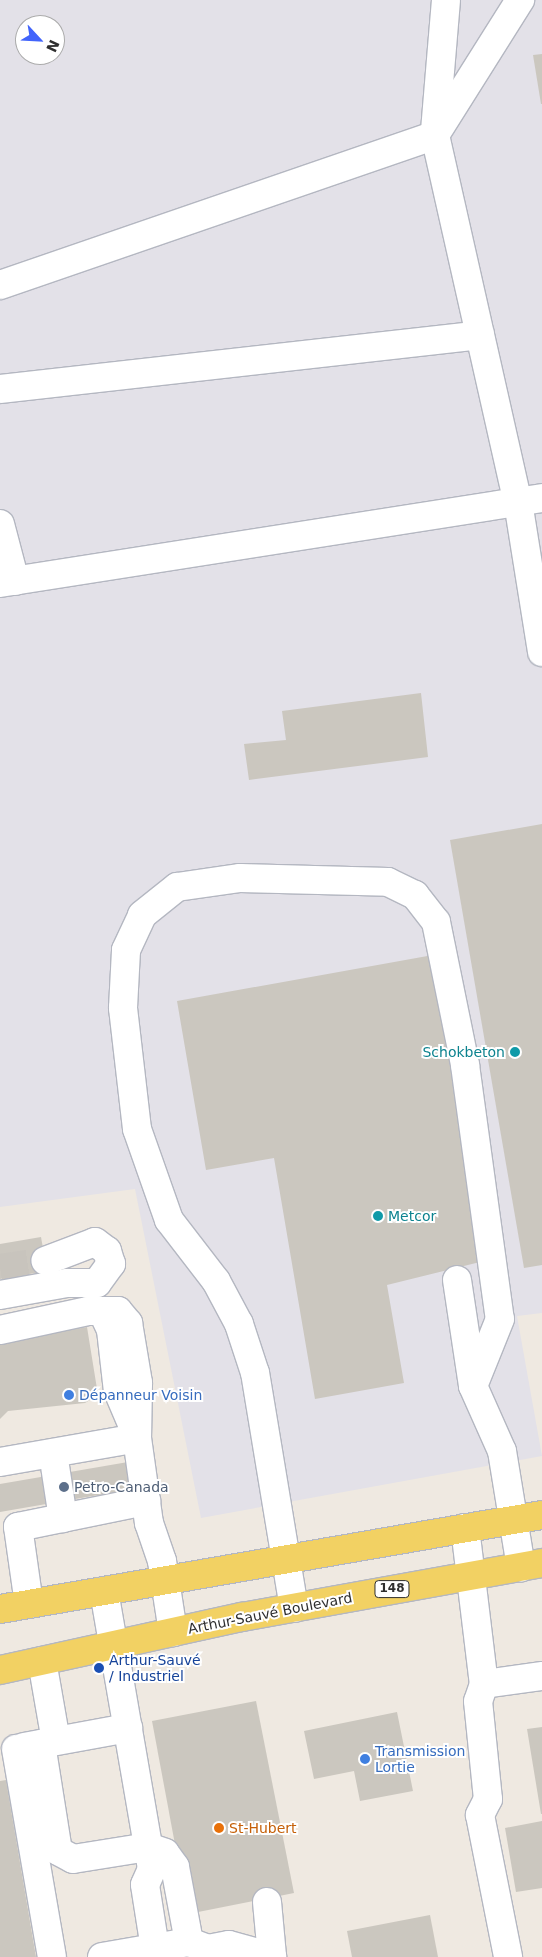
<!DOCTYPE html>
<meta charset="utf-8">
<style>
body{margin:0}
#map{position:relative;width:542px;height:1957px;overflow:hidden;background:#efe9e1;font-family:"DejaVu Sans",sans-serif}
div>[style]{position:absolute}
.industrial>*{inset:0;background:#e3e1e8}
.building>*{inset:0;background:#cbc7bf}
.minor-tunnel>*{height:28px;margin-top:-14px;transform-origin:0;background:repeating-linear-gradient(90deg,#c8c4bd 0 28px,transparent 0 42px)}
.roads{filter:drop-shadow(1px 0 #b4b7c1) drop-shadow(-1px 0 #b4b7c1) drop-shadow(0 1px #b4b7c1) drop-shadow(0 -1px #b4b7c1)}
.minor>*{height:28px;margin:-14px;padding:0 14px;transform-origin:14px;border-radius:14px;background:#fff}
.major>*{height:28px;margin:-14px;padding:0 14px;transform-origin:14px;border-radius:14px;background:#f2d163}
.dots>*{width:14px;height:14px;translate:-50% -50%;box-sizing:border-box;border:2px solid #fff;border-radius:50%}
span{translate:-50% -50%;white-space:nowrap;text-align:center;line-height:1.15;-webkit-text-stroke:4px #fff;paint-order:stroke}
.shield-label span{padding:1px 4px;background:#fff;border:1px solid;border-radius:4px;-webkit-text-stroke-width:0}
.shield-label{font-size:12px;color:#2e2e2e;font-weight:700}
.culture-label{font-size:14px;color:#0d838f}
.right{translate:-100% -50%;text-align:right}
.left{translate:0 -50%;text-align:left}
.shop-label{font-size:14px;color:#366cbe}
.service-label{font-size:14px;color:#4e5e75}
.street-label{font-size:14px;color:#2e2e2e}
.transit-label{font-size:14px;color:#164399}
.food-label{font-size:14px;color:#c56008}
.north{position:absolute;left:15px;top:15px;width:50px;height:50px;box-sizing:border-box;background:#fff;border:1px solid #ababab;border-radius:50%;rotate:115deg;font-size:14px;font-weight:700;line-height:20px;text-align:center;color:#2e2e2e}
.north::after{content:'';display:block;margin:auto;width:18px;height:22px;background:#4264fb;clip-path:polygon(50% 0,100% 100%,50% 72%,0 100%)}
</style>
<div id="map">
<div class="industrial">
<div style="clip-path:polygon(evenodd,0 0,542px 0,542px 1313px,517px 1316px,542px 1456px,201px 1518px,135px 1189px,0 1207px,0 0,25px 25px,55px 25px,55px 55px,25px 55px,25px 25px)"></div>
</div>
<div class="building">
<div style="clip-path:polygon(542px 54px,542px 104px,541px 104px,533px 55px)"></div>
<div style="clip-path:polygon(421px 693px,428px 757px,249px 780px,244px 744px,286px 740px,282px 711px)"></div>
<div style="clip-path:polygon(542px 824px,542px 1265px,524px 1268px,450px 840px)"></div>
<div style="clip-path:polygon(433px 955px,480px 1262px,387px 1285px,404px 1383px,315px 1399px,274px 1158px,206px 1170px,177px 1001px)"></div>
<div style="clip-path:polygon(41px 1237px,47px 1271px,0 1279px,0 1244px)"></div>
<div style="clip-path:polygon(87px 1327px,98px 1395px,85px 1403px,8px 1411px,0 1419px,0 1342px)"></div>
<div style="clip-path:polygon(128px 1462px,133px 1489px,0 1512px,0 1484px)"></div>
<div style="clip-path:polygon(256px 1701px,294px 1893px,188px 1914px,152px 1721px)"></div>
<div style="clip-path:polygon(397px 1712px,413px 1791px,360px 1801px,354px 1771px,314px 1779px,304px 1731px)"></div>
<div style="clip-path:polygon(542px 1727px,542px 1814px,541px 1814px,527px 1729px)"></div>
<div style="clip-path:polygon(6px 1780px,36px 1957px,0 1957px,0 1781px)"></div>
<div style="clip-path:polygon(542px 1821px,542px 1888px,516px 1892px,505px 1828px)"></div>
<div style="clip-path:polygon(430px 1915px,438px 1957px,352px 1957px,347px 1931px)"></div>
</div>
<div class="minor-tunnel">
<div style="left:0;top:1268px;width:46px;rotate:-8.8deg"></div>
</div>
<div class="roads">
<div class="minor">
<div style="left:435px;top:131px;width:131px;rotate:-85.2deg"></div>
<div style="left:435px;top:135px;width:160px;rotate:-57.8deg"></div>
<div style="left:0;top:285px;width:460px;rotate:-19deg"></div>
<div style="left:435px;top:135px;width:376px;rotate:77.3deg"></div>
<div style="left:518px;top:502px;width:152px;rotate:80.9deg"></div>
<div style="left:0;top:389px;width:483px;rotate:-6.4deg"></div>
<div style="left:0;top:524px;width:59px;rotate:75.3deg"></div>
<div style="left:0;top:583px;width:549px;rotate:-8.91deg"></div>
<div style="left:457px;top:1280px;width:107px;rotate:81.4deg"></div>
<div style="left:473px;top:1386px;width:71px;rotate:66deg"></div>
<div style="left:502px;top:1451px;width:118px;rotate:80.7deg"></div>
<div style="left:0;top:1295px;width:68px;rotate:-10.2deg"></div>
<div style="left:67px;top:1283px;width:30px"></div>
<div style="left:97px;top:1283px;width:24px;rotate:-54deg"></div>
<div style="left:111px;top:1264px;width:14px;rotate:-107deg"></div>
<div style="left:107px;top:1251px;width:15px;rotate:-143deg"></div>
<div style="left:95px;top:1242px;width:53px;rotate:159.2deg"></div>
<div style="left:105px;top:1317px;width:14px;rotate:65deg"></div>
<div style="left:111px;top:1330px;width:61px;rotate:83.5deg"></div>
<div style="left:118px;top:1391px;width:39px;rotate:67deg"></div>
<div style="left:0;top:1330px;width:90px;rotate:-12.2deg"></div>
<div style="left:88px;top:1311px;width:30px"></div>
<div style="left:118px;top:1311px;width:16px;rotate:50deg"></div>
<div style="left:128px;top:1323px;width:61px;rotate:80.5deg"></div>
<div style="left:138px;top:1383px;width:55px;rotate:91deg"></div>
<div style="left:53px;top:1453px;width:66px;rotate:81.3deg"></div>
<div style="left:0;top:1462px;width:139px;rotate:-9.9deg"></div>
<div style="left:137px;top:1438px;width:86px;rotate:82deg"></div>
<div style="left:149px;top:1523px;width:40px;rotate:71.1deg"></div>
<div style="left:162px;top:1561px;width:72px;rotate:81.2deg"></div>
<div style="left:465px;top:1528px;width:157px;rotate:83.1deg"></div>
<div style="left:484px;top:1684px;width:59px;rotate:-7.9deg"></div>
<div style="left:104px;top:1591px;width:282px;rotate:80.2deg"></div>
<div style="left:152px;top:1869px;width:17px;rotate:114deg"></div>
<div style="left:145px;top:1885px;width:64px;rotate:81deg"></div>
<div style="left:29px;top:1604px;width:78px;rotate:-98.1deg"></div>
<div style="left:18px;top:1527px;width:131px;rotate:-11.5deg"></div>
<div style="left:294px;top:1608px;width:238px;rotate:-99.4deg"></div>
<div style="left:255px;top:1373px;width:52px;rotate:-108.1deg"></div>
<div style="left:239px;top:1324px;width:49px;rotate:-118.1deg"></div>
<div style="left:216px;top:1281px;width:77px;rotate:-127.6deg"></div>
<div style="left:169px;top:1220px;width:96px;rotate:-109.4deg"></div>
<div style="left:137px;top:1129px;width:122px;rotate:-96.6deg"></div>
<div style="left:123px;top:1008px;width:58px;rotate:-87deg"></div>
<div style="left:126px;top:950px;width:38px;rotate:-65deg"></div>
<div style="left:142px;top:915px;width:45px;rotate:-38.7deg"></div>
<div style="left:177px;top:887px;width:64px;rotate:-8.1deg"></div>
<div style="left:240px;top:878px;width:148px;rotate:1.5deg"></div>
<div style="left:388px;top:882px;width:30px;rotate:26deg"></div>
<div style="left:415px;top:895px;width:34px;rotate:52deg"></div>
<div style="left:436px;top:922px;width:146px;rotate:78.5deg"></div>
<div style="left:465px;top:1065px;width:256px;rotate:82.2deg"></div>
<div style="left:500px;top:1319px;width:72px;rotate:111.9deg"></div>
<div style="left:42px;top:1661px;width:81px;rotate:80.1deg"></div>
<div style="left:484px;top:1684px;width:18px;rotate:109deg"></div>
<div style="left:478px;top:1701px;width:99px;rotate:84.2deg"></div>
<div style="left:488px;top:1799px;width:18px;rotate:117deg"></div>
<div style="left:480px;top:1815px;width:145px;rotate:78.8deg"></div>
<div style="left:41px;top:1744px;width:108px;rotate:81deg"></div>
<div style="left:58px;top:1851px;width:17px;rotate:28deg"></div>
<div style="left:73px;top:1859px;width:76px;rotate:-9.1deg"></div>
<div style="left:148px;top:1847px;width:18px;rotate:19deg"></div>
<div style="left:165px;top:1853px;width:17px;rotate:54deg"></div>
<div style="left:175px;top:1867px;width:76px;rotate:79.4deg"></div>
<div style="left:24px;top:1747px;width:106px;rotate:-10.4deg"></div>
<div style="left:16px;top:1749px;width:211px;rotate:80.2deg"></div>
<div style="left:267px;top:1902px;width:54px;rotate:84.7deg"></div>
<div style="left:102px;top:1957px;width:88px;rotate:-9.8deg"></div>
<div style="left:189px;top:1942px;width:20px;rotate:20deg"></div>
<div style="left:208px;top:1949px;width:21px;rotate:-11deg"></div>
<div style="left:229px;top:1945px;width:45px;rotate:15.6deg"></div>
</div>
<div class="major">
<div style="left:0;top:1609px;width:550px;rotate:-9.84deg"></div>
<div style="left:0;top:1670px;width:248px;rotate:-12.4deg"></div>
<div style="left:242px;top:1617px;width:305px;rotate:-10.2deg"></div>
</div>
</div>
<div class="dots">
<div style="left:515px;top:1052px;background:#0f9aa8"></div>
<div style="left:378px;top:1216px;background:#0f9aa8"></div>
<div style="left:69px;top:1395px;background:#3f7fe0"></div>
<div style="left:64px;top:1487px;background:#5c6f8a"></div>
<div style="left:99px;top:1668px;background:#1a4fb4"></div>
<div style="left:365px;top:1759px;background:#3f7fe0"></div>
<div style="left:219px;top:1828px;background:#e8710a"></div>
</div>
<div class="shield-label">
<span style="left:392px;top:1589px">148</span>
</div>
<div class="culture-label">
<span class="right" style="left:505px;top:1052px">Schokbeton</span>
<span class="left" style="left:388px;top:1216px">Metcor</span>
</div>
<div class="shop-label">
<span class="left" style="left:79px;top:1395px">Dépanneur Voisin</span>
<span class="left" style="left:375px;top:1759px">Transmission<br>Lortie</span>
</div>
<div class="service-label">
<span class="left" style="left:74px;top:1487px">Petro-Canada</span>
</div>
<div class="street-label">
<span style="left:270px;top:1613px;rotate:-11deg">Arthur-Sauvé Boulevard</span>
</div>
<div class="transit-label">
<span class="left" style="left:109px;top:1668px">Arthur-Sauvé<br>/ Industriel</span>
</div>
<div class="food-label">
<span class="left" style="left:229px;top:1828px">St-Hubert</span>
</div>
<div class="north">N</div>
</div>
